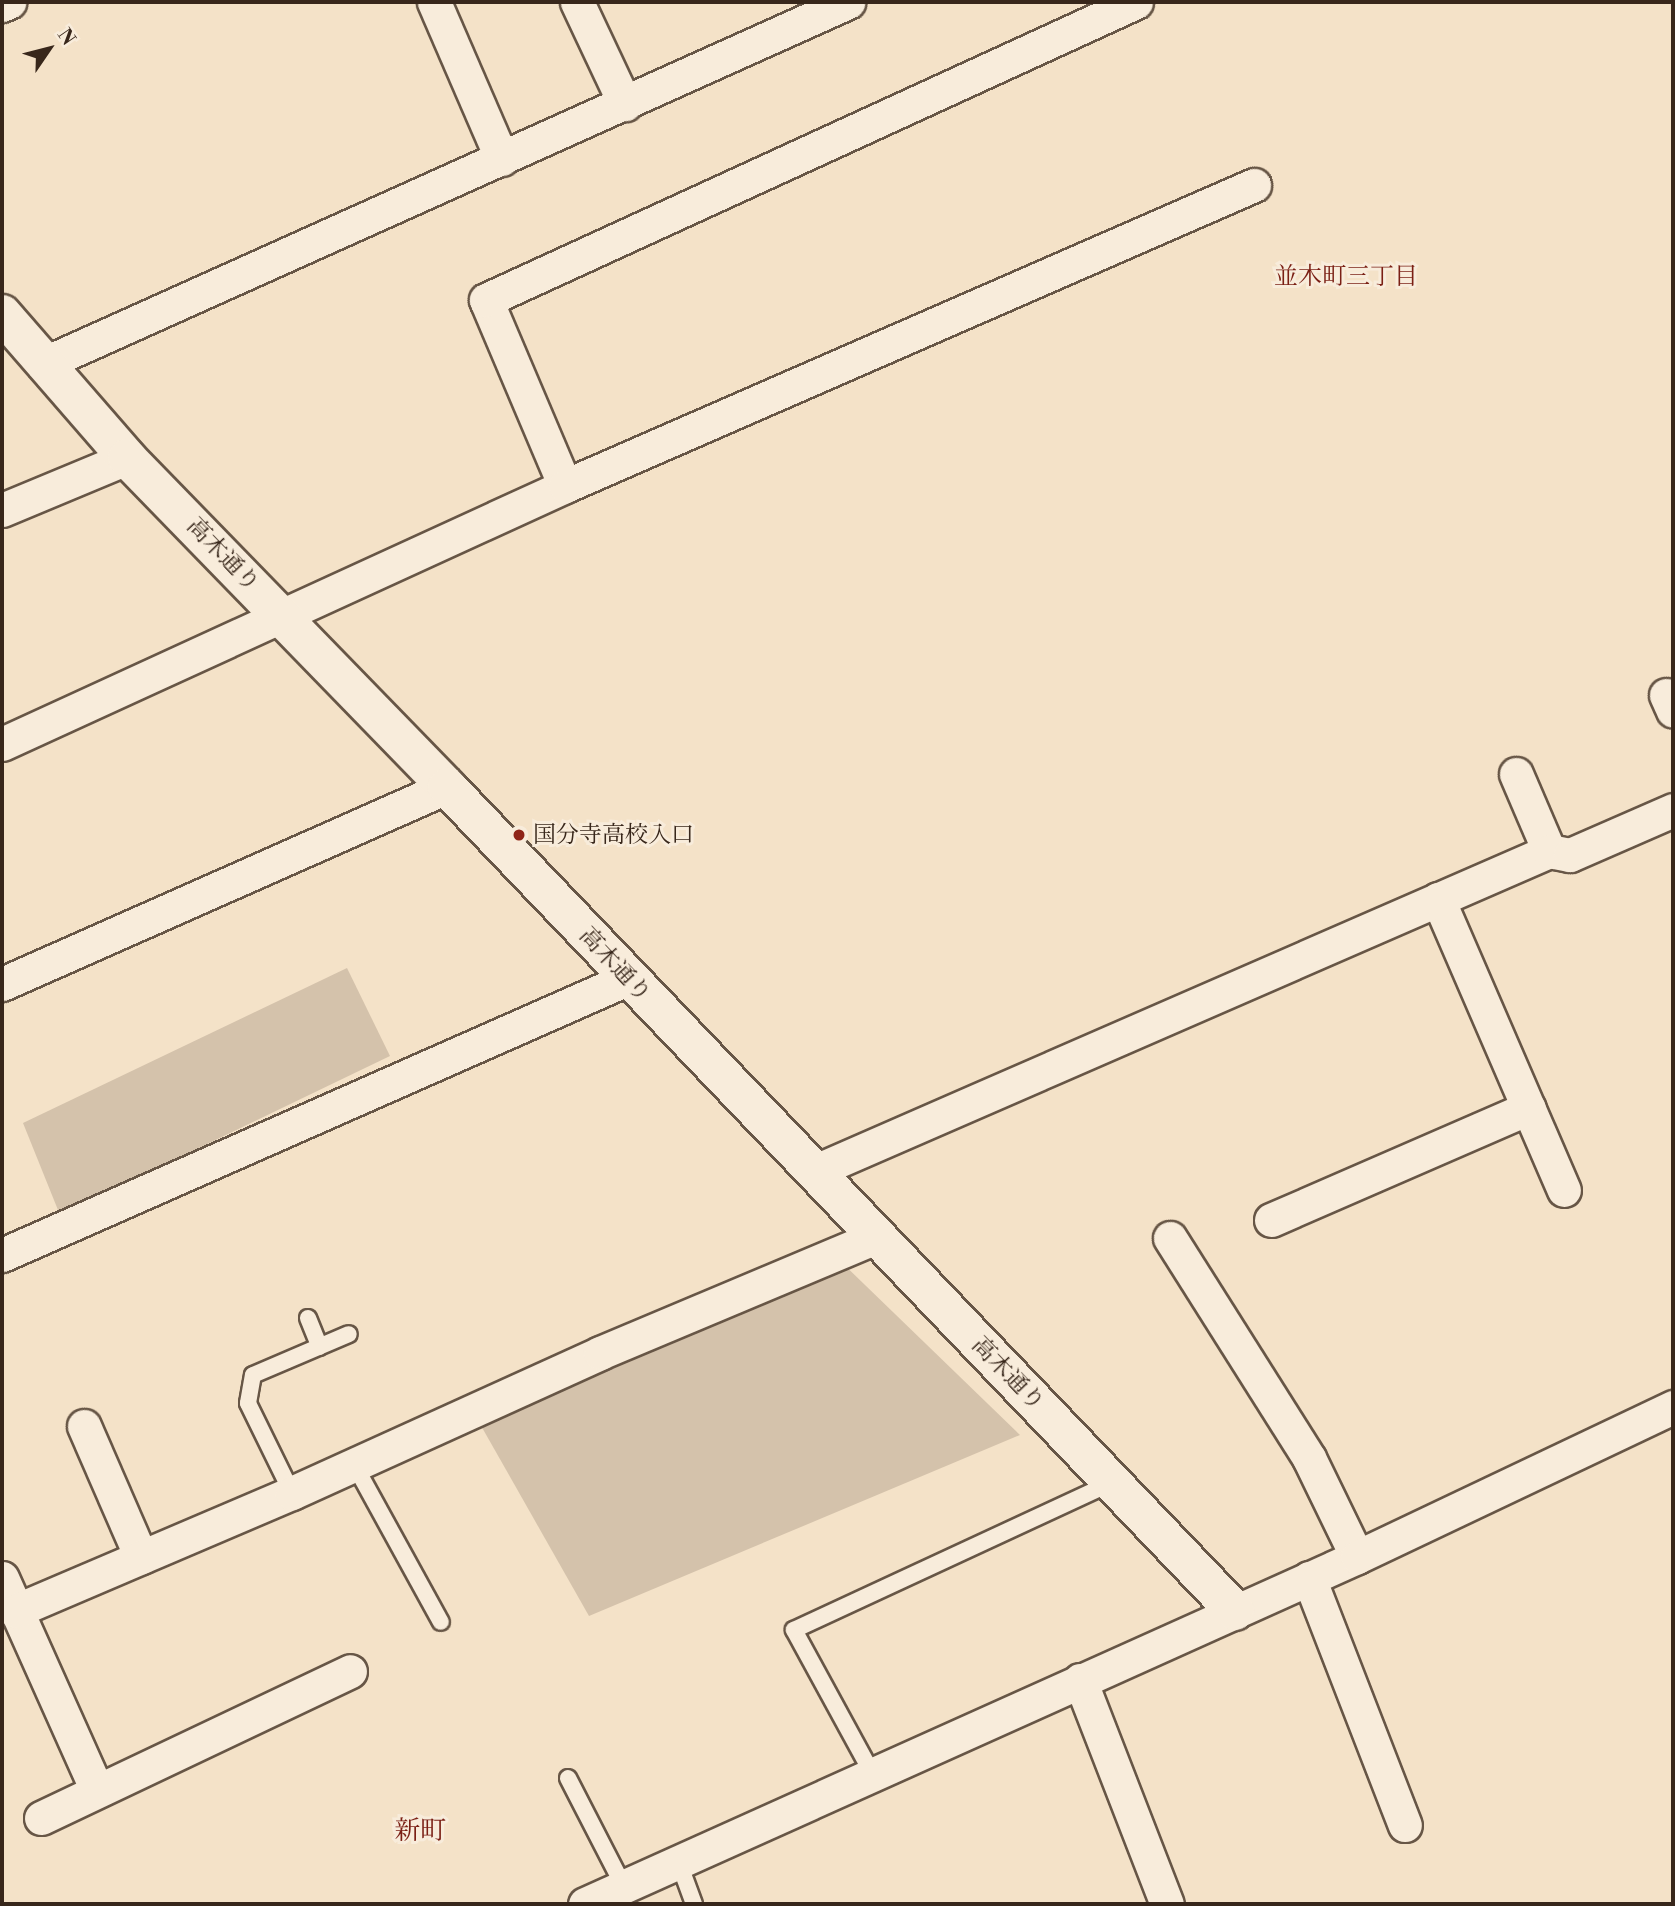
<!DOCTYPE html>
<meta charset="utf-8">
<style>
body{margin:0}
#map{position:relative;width:1675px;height:1906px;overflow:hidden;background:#f4e2c8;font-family:"Libre Bodoni","Noto Serif JP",serif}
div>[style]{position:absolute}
.green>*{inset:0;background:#d4c2ab}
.roads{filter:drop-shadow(2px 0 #675646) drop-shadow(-2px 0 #675646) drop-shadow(0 2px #675646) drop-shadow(0 -2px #675646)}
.service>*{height:16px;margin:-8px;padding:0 8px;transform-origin:8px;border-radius:8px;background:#f8ecdb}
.minor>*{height:33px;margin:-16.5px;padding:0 16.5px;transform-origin:16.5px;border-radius:16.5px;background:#f8ecdb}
.tertiary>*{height:38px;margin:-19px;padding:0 19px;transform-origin:19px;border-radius:19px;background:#f8ecdb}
.dots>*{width:19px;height:19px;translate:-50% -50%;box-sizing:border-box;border:4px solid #f8ecdb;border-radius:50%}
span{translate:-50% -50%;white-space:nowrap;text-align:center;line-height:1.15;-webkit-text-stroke:6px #f8ecdb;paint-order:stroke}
.street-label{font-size:23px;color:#38271b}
.poi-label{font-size:23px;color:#38271b}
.left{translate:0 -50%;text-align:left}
.neighbourhood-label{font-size:24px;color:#7a1f14}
.quarter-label{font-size:26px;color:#7a1f14}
.frame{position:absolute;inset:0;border:4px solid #38271b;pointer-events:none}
.north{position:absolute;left:14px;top:14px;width:70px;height:70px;-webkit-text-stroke:5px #f8ecdb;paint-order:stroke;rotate:55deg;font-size:19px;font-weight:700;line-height:28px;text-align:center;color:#38271b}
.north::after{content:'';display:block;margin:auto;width:24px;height:32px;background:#38271b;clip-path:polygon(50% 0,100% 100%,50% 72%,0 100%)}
</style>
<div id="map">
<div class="green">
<div style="clip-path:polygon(347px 968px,390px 1056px,60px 1215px,23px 1123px)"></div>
<div style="clip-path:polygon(833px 1254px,1020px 1435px,589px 1616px,480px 1424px)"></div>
</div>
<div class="roads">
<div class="service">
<div style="left:308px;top:1318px;width:31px;rotate:68deg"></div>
<div style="left:354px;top:1464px;width:180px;rotate:61.2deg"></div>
<div style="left:292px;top:1493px;width:100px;rotate:-116.1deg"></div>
<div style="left:248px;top:1403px;width:28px;rotate:-80deg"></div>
<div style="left:253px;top:1375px;width:104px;rotate:-23.1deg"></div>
<div style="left:872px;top:1773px;width:163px;rotate:-118.6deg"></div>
<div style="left:794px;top:1630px;width:349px;rotate:-24.9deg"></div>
<div style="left:568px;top:1778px;width:123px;rotate:62.8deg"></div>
<div style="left:679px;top:1863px;width:44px;rotate:69.9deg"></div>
</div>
<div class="minor">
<div style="left:434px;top:2px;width:171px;rotate:66.6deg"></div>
<div style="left:577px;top:2px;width:113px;rotate:64.8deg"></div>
<div style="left:2px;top:5px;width:8px;rotate:-23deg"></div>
<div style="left:43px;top:364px;width:883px;rotate:-24.21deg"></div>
<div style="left:565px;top:486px;width:202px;rotate:-113deg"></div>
<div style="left:486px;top:300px;width:715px;rotate:-24.63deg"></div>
<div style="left:2px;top:510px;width:135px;rotate:-22.6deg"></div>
<div style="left:1666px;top:695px;width:17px;rotate:66deg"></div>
<div style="left:2px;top:744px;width:619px;rotate:-24.62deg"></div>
<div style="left:565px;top:486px;width:752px;rotate:-23.6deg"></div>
<div style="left:1516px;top:774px;width:84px;rotate:66.8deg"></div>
<div style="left:1438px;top:899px;width:317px;rotate:66.6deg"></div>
<div style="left:2px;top:984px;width:487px;rotate:-23.9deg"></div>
<div style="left:813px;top:1172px;width:803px;rotate:-23.56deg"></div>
<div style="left:1549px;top:851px;width:21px;rotate:11deg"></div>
<div style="left:1570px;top:855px;width:112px;rotate:-23.6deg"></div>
<div style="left:1271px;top:1220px;width:281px;rotate:-23.5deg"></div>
<div style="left:1170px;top:1238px;width:260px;rotate:57.7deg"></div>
<div style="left:1309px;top:1458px;width:110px;rotate:64.1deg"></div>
<div style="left:2px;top:1255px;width:683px;rotate:-23.83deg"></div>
<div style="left:84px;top:1426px;width:143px;rotate:66.5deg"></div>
<div style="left:2px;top:1578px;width:232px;rotate:65.9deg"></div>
<div style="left:1309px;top:1578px;width:265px;rotate:68.8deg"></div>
<div style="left:15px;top:1611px;width:301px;rotate:-23.1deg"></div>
<div style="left:292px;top:1493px;width:338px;rotate:-24.4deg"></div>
<div style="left:600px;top:1353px;width:299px;rotate:-22.8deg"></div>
<div style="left:1080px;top:1680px;width:240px;rotate:68.8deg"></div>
<div style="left:41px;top:1818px;width:342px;rotate:-25.4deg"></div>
<div style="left:585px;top:1904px;width:846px;rotate:-24.2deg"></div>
<div style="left:1357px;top:1557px;width:350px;rotate:-25.4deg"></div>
</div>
<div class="tertiary">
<div style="left:2px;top:314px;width:191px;rotate:49deg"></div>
<div style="left:127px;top:458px;width:459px;rotate:45.8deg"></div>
<div style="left:447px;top:787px;width:1140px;rotate:46.28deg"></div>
</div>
</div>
<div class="dots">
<div style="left:519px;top:835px;background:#8f2418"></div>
</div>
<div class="street-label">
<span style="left:223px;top:555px;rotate:46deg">高木通り</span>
<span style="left:615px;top:965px;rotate:47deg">高木通り</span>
<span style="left:1008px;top:1374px;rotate:46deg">高木通り</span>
</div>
<div class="poi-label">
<span class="left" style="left:533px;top:835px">国分寺高校入口</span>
</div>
<div class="neighbourhood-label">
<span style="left:1346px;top:278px">並木町三丁目</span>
</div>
<div class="quarter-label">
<span style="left:420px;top:1832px">新町</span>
</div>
<div class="frame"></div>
<div class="north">N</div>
</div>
